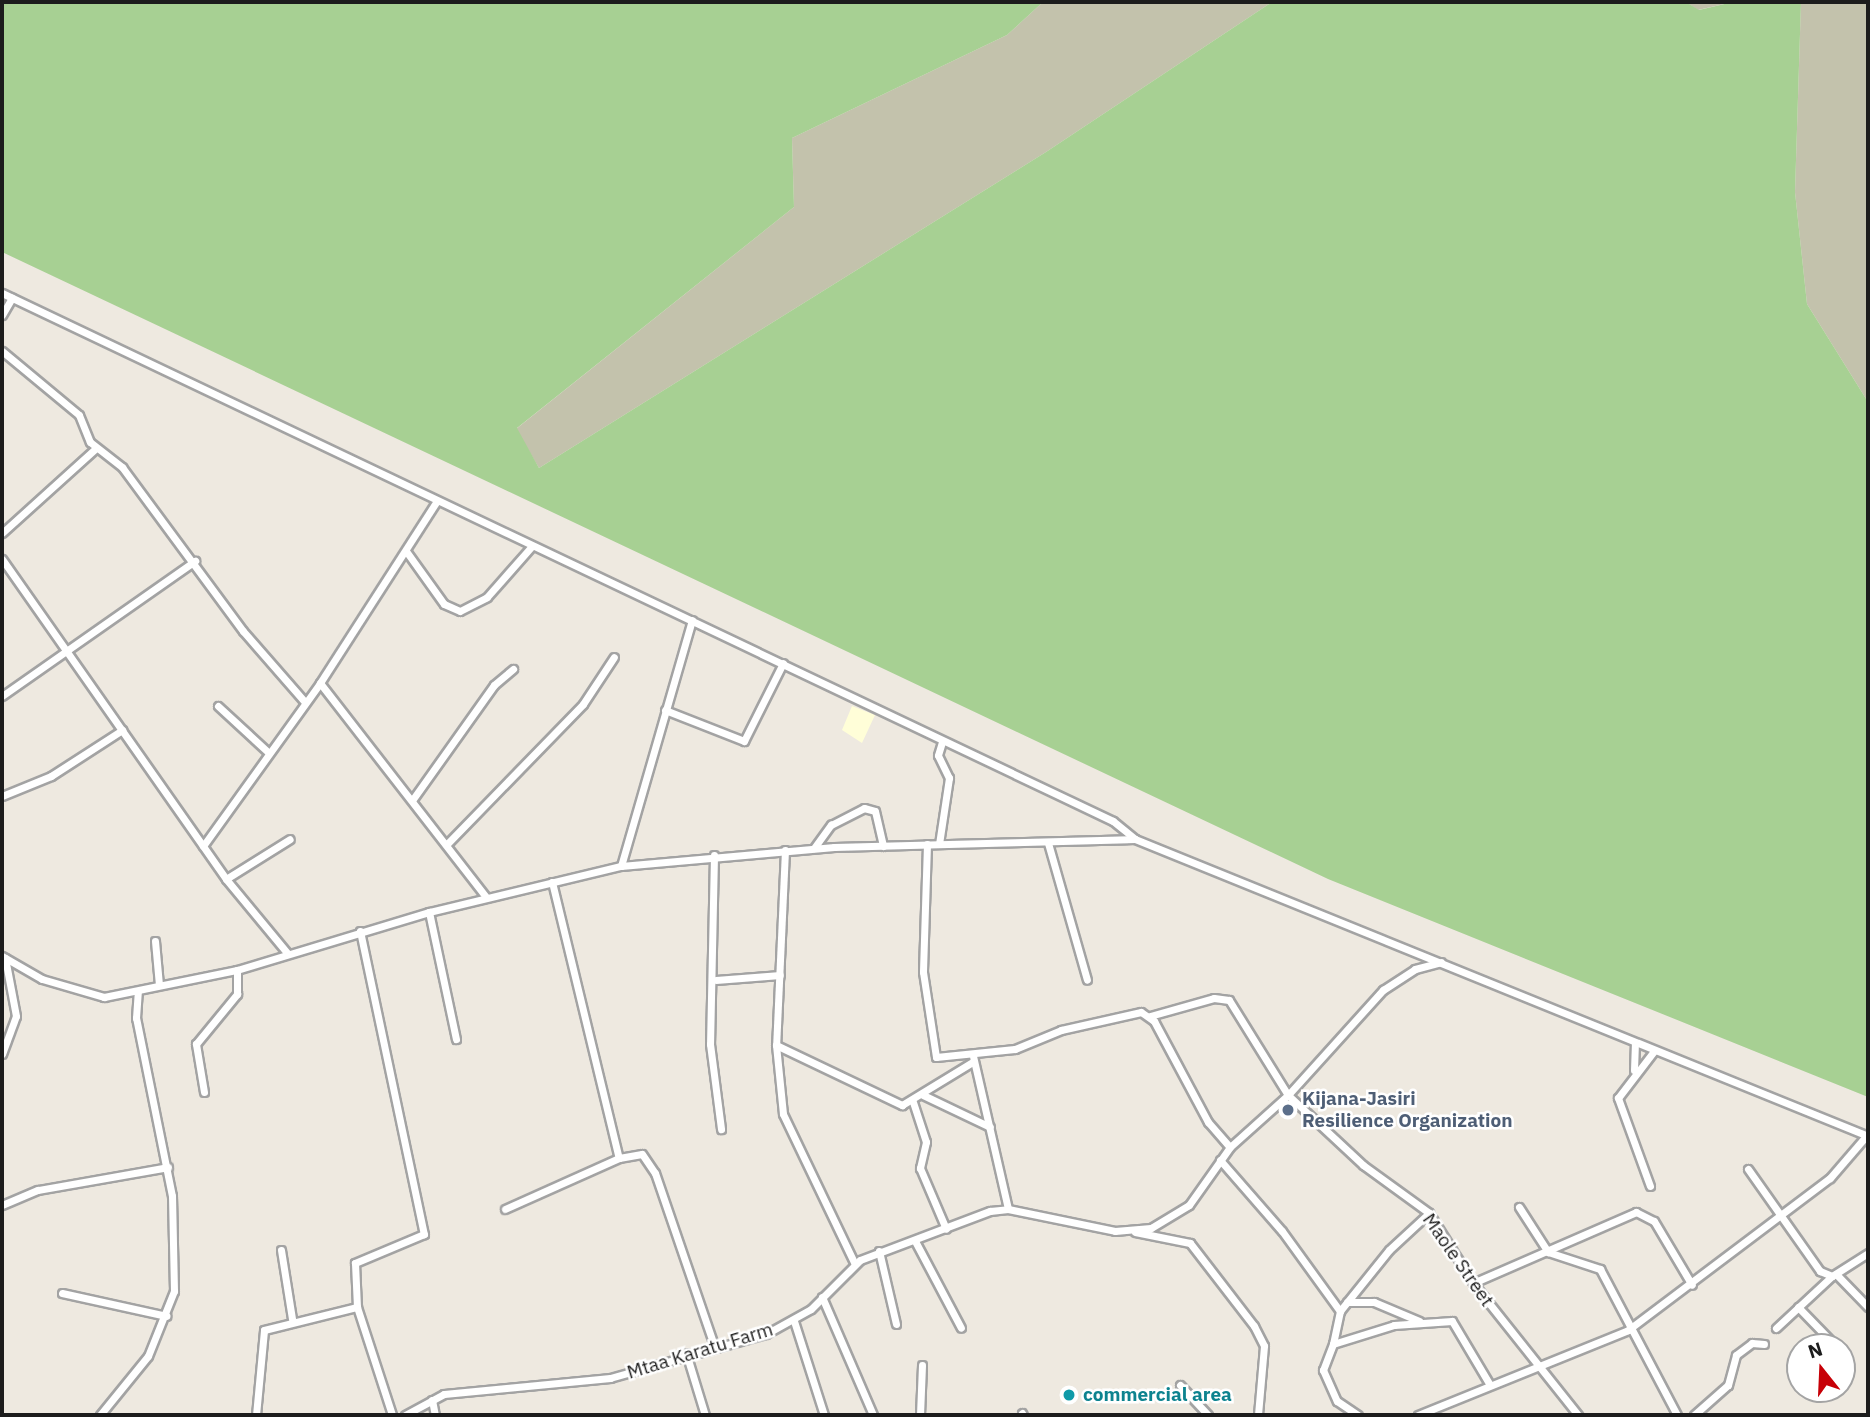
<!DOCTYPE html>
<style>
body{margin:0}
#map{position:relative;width:1870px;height:1417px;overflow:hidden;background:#eee9e0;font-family:"IBM Plex Sans",sans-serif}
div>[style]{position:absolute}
.education>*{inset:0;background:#fffed8}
.construction>*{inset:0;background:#c3c2ac}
.forest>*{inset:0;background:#a7d093}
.roads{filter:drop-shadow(2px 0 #a3a3a3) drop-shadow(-2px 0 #a3a3a3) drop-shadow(0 2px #a3a3a3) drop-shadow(0 -2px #a3a3a3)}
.minor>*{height:7px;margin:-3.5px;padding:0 3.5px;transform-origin:3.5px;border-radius:3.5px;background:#fff}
.dots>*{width:19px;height:19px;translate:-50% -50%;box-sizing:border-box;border:4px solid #fff;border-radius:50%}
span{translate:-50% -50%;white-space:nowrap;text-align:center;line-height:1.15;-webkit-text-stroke:5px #fff;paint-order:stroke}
.service-label{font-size:19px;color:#4e5e75;font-weight:700}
.left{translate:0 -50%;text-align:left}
.street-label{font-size:19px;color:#1c1c1c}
.culture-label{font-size:19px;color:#0d838f;font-weight:700}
.frame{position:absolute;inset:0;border:4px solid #1c1c1c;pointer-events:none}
.north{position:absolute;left:1786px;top:1333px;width:70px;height:70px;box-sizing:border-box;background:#fff;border:2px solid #a4a4a4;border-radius:50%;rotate:342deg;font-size:19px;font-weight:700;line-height:28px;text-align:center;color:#1c1c1c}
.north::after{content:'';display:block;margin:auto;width:24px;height:32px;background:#c70007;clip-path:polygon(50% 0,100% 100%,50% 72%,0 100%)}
</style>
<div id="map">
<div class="education">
<div style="clip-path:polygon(852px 706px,875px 715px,862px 743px,842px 730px)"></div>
</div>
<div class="construction">
<div style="clip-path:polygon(1043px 2px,1272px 2px,1046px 152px,539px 468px,516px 429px,794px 207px,792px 138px,1007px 35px)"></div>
<div style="clip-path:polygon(1686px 2px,1733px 2px,1698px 10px)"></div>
<div style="clip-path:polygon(1801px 2px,1868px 2px,1868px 402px,1807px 304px,1795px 192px)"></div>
</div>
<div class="forest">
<div style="clip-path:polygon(2px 2px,1043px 2px,1007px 35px,792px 138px,794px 207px,517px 428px,539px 468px,1046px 152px,1272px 2px,1686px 2px,1699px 10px,1733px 2px,1801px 2px,1795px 192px,1807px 304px,1868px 402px,1868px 1097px,1328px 879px,2px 252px)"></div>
</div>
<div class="roads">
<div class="minor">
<div style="left:2px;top:293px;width:1230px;rotate:25.42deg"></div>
<div style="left:1113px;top:821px;width:28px;rotate:39deg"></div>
<div style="left:2px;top:315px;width:20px;rotate:-60deg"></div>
<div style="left:2px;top:351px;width:100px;rotate:39.7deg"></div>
<div style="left:79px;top:415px;width:29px;rotate:68deg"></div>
<div style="left:90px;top:442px;width:41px;rotate:38deg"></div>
<div style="left:122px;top:467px;width:204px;rotate:53.6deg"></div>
<div style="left:243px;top:631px;width:94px;rotate:48.9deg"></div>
<div style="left:2px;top:533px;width:127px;rotate:-42.1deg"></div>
<div style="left:406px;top:551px;width:65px;rotate:54.4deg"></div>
<div style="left:444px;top:604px;width:17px;rotate:24deg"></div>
<div style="left:460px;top:611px;width:30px;rotate:-27deg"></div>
<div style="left:487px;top:597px;width:68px;rotate:-48.6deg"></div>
<div style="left:2px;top:559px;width:391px;rotate:55deg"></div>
<div style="left:226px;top:879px;width:97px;rotate:50.4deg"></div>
<div style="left:320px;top:683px;width:271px;rotate:52.2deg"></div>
<div style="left:2px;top:696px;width:236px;rotate:-35deg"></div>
<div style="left:218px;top:706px;width:69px;rotate:42.7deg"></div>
<div style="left:665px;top:710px;width:85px;rotate:21.4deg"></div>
<div style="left:744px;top:741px;width:87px;rotate:-63.4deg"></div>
<div style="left:2px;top:796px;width:53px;rotate:-22.2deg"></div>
<div style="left:51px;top:776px;width:85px;rotate:-32.9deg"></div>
<div style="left:413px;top:799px;width:140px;rotate:-54.6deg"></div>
<div style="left:494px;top:685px;width:25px;rotate:-40deg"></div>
<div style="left:1048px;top:843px;width:142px;rotate:74.1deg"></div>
<div style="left:447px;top:844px;width:195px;rotate:-45.8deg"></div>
<div style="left:583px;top:704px;width:56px;rotate:-56.6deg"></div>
<div style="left:927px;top:844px;width:128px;rotate:91.8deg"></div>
<div style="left:923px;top:972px;width:86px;rotate:81.3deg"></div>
<div style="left:936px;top:1057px;width:79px;rotate:-5.8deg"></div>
<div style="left:1015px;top:1049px;width:50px;rotate:-22.4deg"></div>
<div style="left:1061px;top:1030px;width:82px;rotate:-12.7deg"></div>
<div style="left:1141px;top:1012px;width:16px;rotate:35deg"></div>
<div style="left:1154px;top:1021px;width:115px;rotate:61.9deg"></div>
<div style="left:1208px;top:1122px;width:33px;rotate:49deg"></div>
<div style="left:939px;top:844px;width:67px;rotate:-81.4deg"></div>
<div style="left:949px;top:778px;width:25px;rotate:-116deg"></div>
<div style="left:938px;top:755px;width:14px;rotate:-73deg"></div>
<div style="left:203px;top:846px;width:201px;rotate:-54.3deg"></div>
<div style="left:320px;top:683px;width:215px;rotate:-57.3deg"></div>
<div style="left:814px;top:848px;width:29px;rotate:-54deg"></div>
<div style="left:831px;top:825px;width:37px;rotate:-27deg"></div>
<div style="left:864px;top:808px;width:11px;rotate:15deg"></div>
<div style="left:875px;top:811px;width:36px;rotate:77deg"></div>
<div style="left:785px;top:850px;width:195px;rotate:92.6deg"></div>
<div style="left:776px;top:1045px;width:69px;rotate:84.2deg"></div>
<div style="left:783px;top:1114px;width:166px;rotate:64.4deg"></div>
<div style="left:714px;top:855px;width:189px;rotate:91.2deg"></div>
<div style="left:710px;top:1044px;width:86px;rotate:82.6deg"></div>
<div style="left:621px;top:866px;width:256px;rotate:-73.9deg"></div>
<div style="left:226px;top:879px;width:75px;rotate:-32deg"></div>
<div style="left:552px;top:882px;width:284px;rotate:76.4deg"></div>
<div style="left:619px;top:1158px;width:23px;rotate:-10deg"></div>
<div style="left:642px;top:1154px;width:23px;rotate:56deg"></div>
<div style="left:655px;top:1173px;width:182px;rotate:71.1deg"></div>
<div style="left:429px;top:912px;width:130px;rotate:78deg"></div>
<div style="left:360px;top:931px;width:310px;rotate:78.1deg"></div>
<div style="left:424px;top:1234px;width:75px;rotate:157.2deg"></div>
<div style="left:355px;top:1263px;width:44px;rotate:87.4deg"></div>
<div style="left:357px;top:1307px;width:114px;rotate:72deg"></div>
<div style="left:155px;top:941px;width:44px;rotate:84.8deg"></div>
<div style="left:2px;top:956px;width:46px;rotate:29.9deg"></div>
<div style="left:42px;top:979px;width:65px;rotate:16.2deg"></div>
<div style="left:104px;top:997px;width:136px;rotate:-11.5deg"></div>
<div style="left:237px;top:970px;width:201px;rotate:-16.8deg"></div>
<div style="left:429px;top:912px;width:197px;rotate:-13.5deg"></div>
<div style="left:621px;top:866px;width:214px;rotate:-5.1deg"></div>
<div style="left:834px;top:847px;width:301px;rotate:-1.5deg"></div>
<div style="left:1135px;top:839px;width:791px;rotate:22.06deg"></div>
<div style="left:716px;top:980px;width:64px;rotate:-4.5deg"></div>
<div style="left:1150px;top:1016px;width:66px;rotate:-15.7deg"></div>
<div style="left:1214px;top:998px;width:15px;rotate:8deg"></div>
<div style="left:1229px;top:1000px;width:112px;rotate:58.2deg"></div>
<div style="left:1288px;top:1095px;width:103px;rotate:43deg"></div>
<div style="left:1363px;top:1165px;width:82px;rotate:36deg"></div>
<div style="left:1429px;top:1213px;width:83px;rotate:57.8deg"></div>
<div style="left:1473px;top:1283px;width:169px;rotate:51.5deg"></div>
<div style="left:776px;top:1045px;width:140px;rotate:25.5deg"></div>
<div style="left:902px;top:1105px;width:84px;rotate:-31.4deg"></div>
<div style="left:2px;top:1054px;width:40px;rotate:-69.8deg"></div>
<div style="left:16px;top:1016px;width:59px;rotate:-100.7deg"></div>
<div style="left:973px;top:1056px;width:157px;rotate:77.1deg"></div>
<div style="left:1634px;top:1070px;width:26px;rotate:-88deg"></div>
<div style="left:204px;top:1092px;width:49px;rotate:-99.5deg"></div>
<div style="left:196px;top:1044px;width:65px;rotate:-50.6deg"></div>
<div style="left:237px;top:994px;width:24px;rotate:-90deg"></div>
<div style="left:923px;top:1095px;width:74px;rotate:25.5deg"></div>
<div style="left:913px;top:1102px;width:42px;rotate:72deg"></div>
<div style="left:926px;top:1142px;width:27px;rotate:103deg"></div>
<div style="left:920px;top:1168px;width:66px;rotate:66.9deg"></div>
<div style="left:1220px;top:1160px;width:94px;rotate:48.9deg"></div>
<div style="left:1282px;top:1231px;width:99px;rotate:54.1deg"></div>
<div style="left:1748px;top:1169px;width:125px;rotate:54.8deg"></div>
<div style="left:1820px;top:1271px;width:13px;rotate:23deg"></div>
<div style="left:1832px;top:1276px;width:43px;rotate:-32.6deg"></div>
<div style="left:1650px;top:1186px;width:94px;rotate:-110deg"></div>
<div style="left:1618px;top:1098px;width:59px;rotate:-52.5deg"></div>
<div style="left:2px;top:1205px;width:39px;rotate:-23deg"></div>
<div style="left:38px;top:1190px;width:132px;rotate:-10deg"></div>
<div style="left:1519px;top:1207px;width:54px;rotate:57.2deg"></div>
<div style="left:1548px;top:1252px;width:55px;rotate:18.1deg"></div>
<div style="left:1600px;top:1269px;width:165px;rotate:62.2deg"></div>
<div style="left:505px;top:1209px;width:125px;rotate:-24.1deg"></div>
<div style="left:1429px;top:1213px;width:54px;rotate:137.2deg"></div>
<div style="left:1389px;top:1250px;width:78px;rotate:128.8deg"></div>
<div style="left:1340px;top:1311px;width:34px;rotate:102deg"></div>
<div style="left:1333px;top:1344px;width:64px;rotate:-17.3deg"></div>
<div style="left:1394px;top:1325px;width:58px;rotate:-3.9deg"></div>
<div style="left:1452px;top:1321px;width:74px;rotate:59.3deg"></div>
<div style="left:1135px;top:1232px;width:56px;rotate:11.3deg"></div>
<div style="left:1190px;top:1243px;width:105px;rotate:52.4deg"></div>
<div style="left:1254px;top:1326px;width:22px;rotate:63deg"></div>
<div style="left:1264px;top:1346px;width:69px;rotate:95deg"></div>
<div style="left:915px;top:1241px;width:98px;rotate:62.1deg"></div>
<div style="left:281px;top:1250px;width:70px;rotate:80.9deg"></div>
<div style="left:879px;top:1251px;width:75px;rotate:76.9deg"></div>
<div style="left:1836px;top:1274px;width:46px;rotate:45.9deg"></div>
<div style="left:1473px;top:1283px;width:178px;rotate:-23.5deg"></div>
<div style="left:1636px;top:1212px;width:20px;rotate:27deg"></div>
<div style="left:1654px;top:1221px;width:74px;rotate:59.3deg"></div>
<div style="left:62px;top:1293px;width:107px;rotate:12.4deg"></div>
<div style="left:822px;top:1297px;width:129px;rotate:66.6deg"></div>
<div style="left:1347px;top:1302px;width:27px"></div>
<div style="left:1374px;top:1302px;width:49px;rotate:22.9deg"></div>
<div style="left:1798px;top:1307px;width:46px;rotate:45.9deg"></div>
<div style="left:794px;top:1321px;width:99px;rotate:72.3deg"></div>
<div style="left:1776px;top:1328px;width:76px;rotate:-42.9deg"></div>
<div style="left:1333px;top:1344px;width:28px;rotate:111deg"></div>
<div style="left:1323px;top:1370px;width:34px;rotate:66deg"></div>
<div style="left:1337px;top:1401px;width:25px;rotate:34deg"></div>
<div style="left:686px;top:1353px;width:65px;rotate:73deg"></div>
<div style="left:1180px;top:1385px;width:41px;rotate:47deg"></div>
<div style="left:432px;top:1400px;width:15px;rotate:79deg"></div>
<div style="left:1022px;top:1413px;width:2px;rotate:63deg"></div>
<div style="left:100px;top:1415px;width:76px;rotate:-50.9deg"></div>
<div style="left:148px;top:1356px;width:70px;rotate:-68.2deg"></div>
<div style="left:174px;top:1291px;width:95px;rotate:-91.2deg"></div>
<div style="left:172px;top:1196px;width:182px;rotate:-101.4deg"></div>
<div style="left:136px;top:1018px;width:27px;rotate:-86deg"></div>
<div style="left:256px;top:1415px;width:85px;rotate:-84.6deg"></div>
<div style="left:264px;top:1330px;width:96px;rotate:-13.9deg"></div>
<div style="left:405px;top:1415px;width:44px;rotate:-28.3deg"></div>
<div style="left:444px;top:1394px;width:167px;rotate:-5.5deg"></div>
<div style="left:610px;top:1378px;width:162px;rotate:-15.8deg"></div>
<div style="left:766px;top:1334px;width:51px;rotate:-29.1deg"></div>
<div style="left:811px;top:1309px;width:69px;rotate:-45deg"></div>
<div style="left:860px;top:1260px;width:139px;rotate:-20.7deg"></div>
<div style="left:990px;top:1211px;width:18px;rotate:-6deg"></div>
<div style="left:1008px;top:1209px;width:109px;rotate:11.6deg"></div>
<div style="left:1115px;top:1231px;width:36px;rotate:-5deg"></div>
<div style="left:1151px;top:1228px;width:44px;rotate:-31.2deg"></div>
<div style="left:1189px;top:1205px;width:71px;rotate:-54.7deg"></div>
<div style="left:1230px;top:1147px;width:78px;rotate:-41.9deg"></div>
<div style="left:1288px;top:1095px;width:142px;rotate:-47.9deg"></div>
<div style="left:1383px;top:990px;width:38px;rotate:-33deg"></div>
<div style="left:1415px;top:969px;width:27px;rotate:-15deg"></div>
<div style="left:920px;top:1415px;width:50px;rotate:-87.7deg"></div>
<div style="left:1418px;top:1415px;width:227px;rotate:-22deg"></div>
<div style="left:1628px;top:1330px;width:253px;rotate:-37deg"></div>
<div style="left:1830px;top:1178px;width:57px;rotate:-49.3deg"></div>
<div style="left:1694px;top:1415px;width:45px;rotate:-41.4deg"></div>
<div style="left:1728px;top:1385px;width:31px;rotate:-75deg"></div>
<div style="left:1736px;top:1355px;width:20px;rotate:-37deg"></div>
<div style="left:1752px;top:1343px;width:12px;rotate:5deg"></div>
</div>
</div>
<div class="dots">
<div style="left:1288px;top:1110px;background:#5c6f8a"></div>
<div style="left:1069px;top:1395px;background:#0f9aa8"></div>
</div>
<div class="service-label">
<span class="left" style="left:1302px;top:1110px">Kijana-Jasiri<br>Resilience Organization</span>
</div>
<div class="street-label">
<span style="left:1458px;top:1260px;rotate:55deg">Maole Street</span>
<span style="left:700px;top:1351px;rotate:-17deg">Mtaa Karatu Farm</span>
</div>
<div class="culture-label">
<span class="left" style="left:1083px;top:1395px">commercial area</span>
</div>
<div class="frame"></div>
<div class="north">N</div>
</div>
